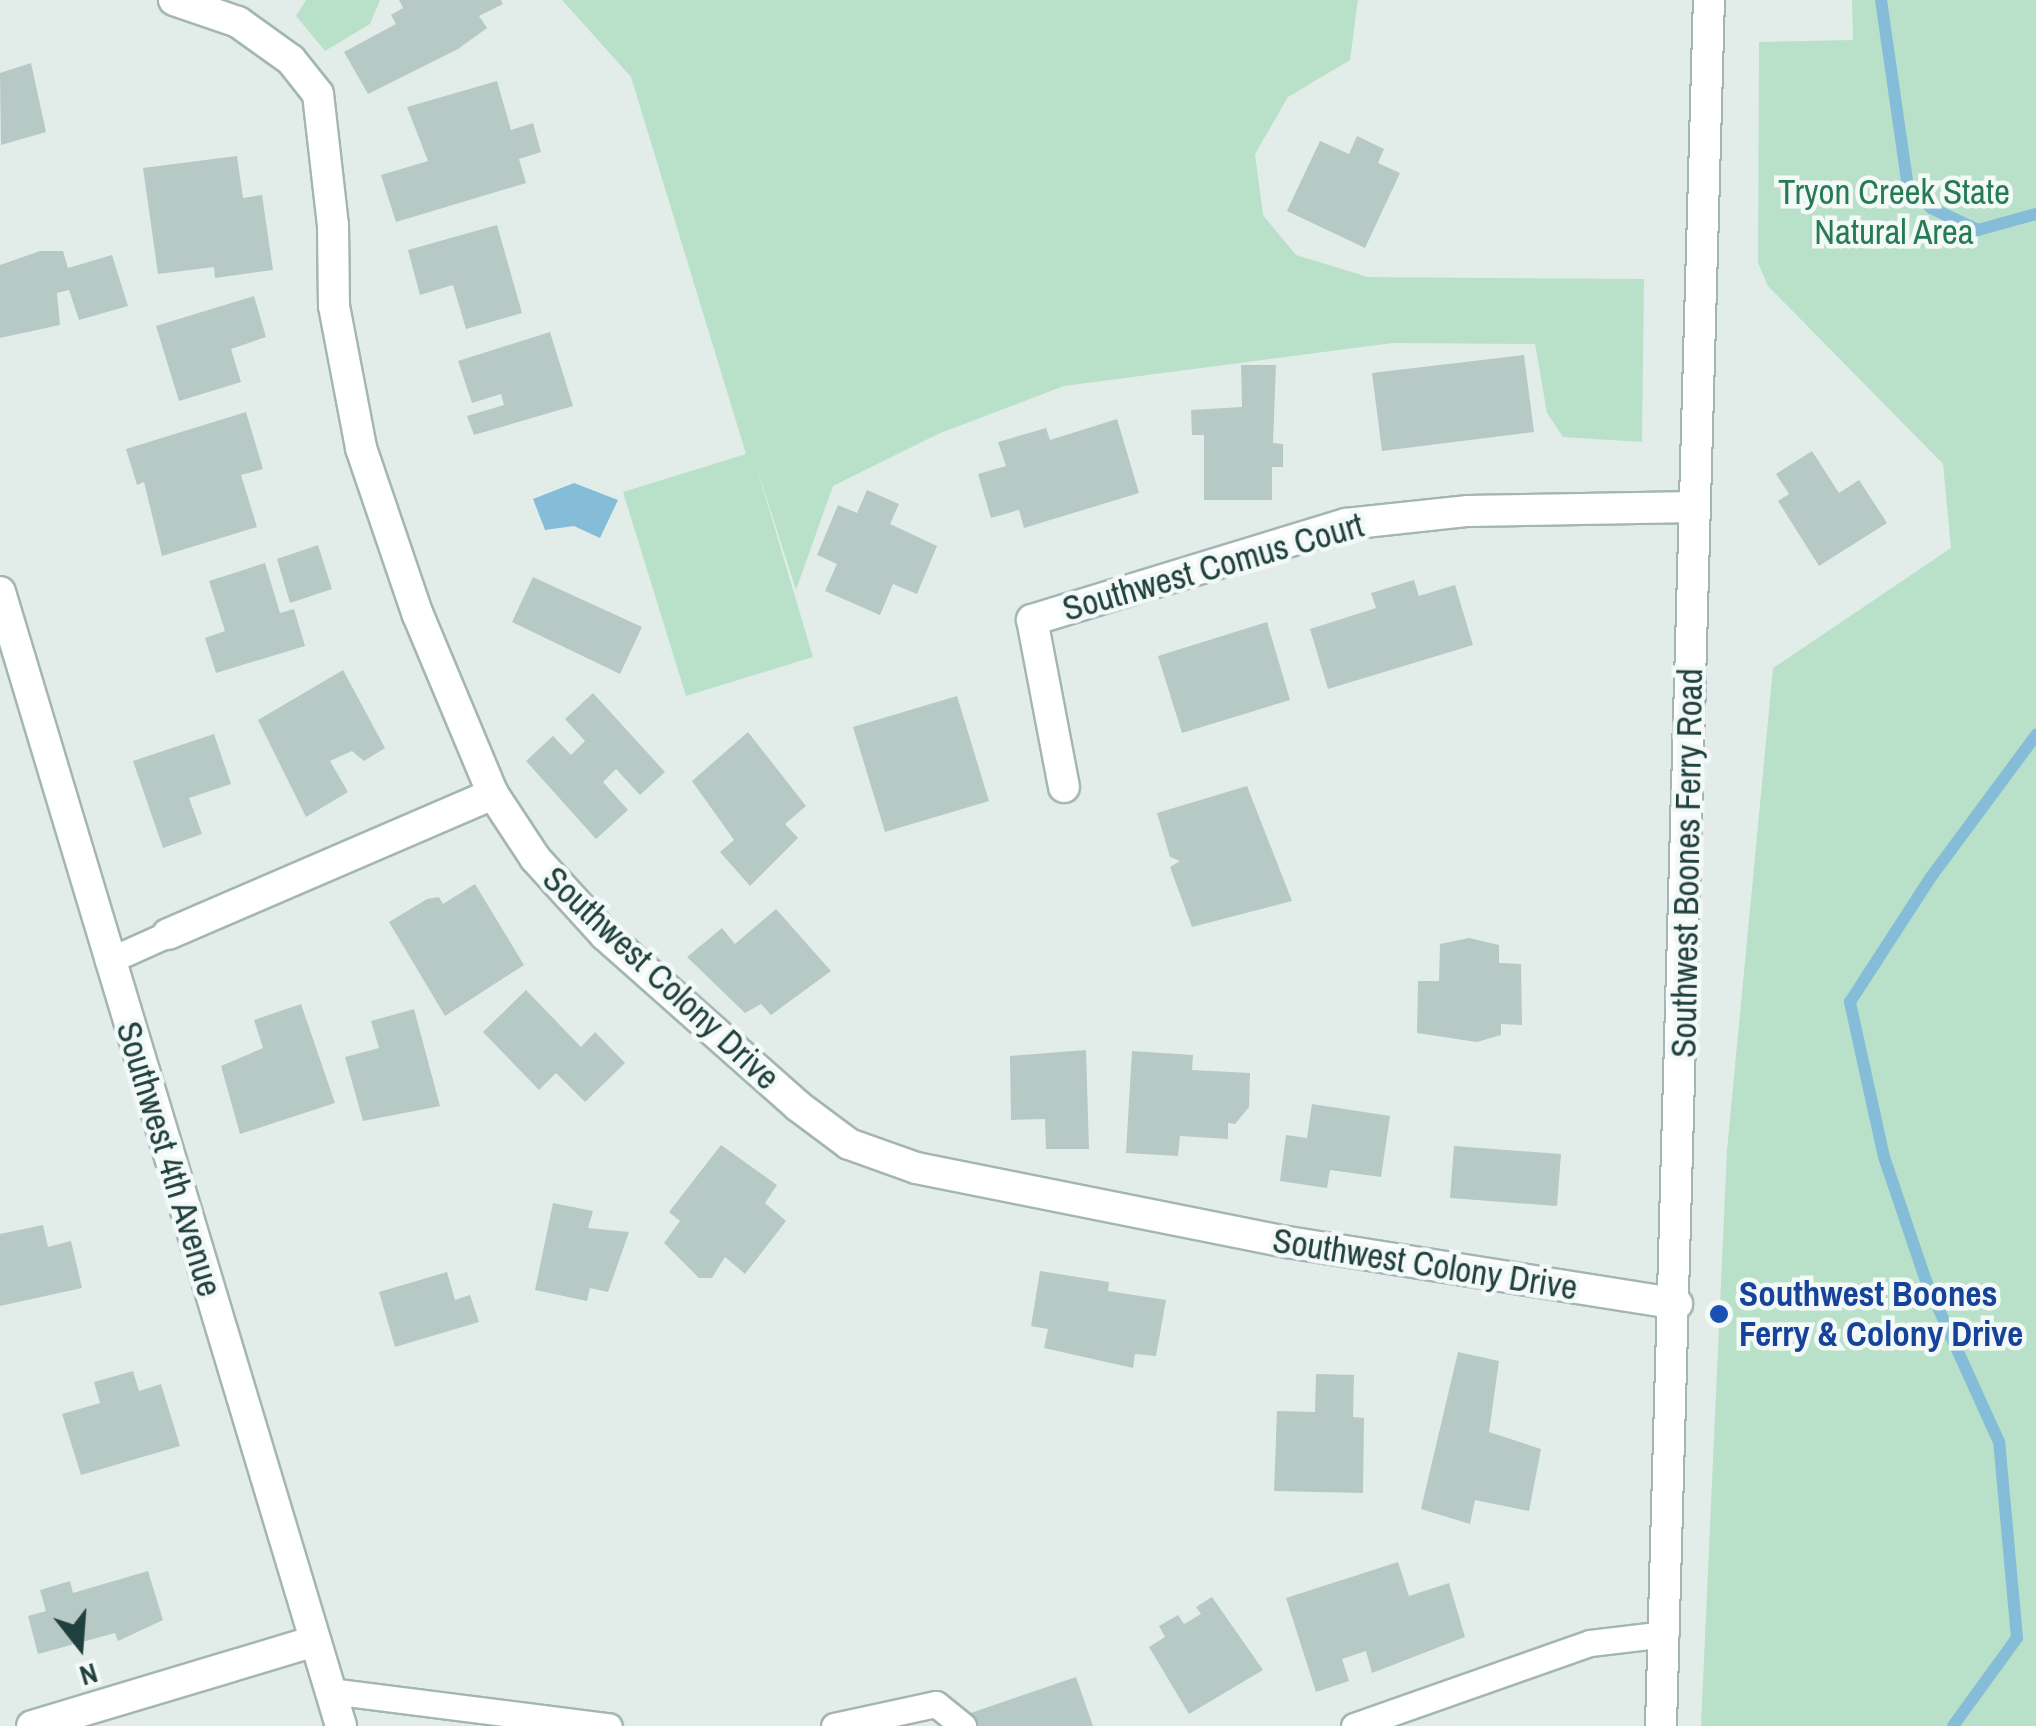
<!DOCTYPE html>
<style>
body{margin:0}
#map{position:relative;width:2036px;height:1726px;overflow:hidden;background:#e2edea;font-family:"Archivo Narrow",sans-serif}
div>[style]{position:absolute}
.green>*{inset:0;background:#b9e1ca}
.water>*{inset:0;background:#85bdd8}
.stream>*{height:12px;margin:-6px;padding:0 6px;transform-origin:6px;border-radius:6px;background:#85bdd8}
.building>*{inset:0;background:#b7c9c4}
.roads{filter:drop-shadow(2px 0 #a4b6b3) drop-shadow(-2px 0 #a4b6b3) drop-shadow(0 2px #a4b6b3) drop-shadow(0 -2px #a4b6b3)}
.service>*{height:25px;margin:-12.5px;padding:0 12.5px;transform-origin:12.5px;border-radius:12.5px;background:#fff}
.minor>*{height:30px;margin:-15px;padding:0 15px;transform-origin:15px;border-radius:15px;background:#fff}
.secondary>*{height:30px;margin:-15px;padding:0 15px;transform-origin:15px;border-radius:15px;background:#fff}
.dots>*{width:28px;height:28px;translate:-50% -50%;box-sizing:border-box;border:5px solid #f3f9f7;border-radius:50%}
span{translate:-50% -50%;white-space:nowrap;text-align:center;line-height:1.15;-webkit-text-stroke:9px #f3f9f7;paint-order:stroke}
.park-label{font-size:35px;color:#267b55}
.street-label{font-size:35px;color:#20403d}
.transit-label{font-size:35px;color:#164399;font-weight:700}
.left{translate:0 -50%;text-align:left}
.north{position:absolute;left:30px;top:1596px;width:100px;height:100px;-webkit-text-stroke:8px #f3f9f7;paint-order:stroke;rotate:163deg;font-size:28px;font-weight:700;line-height:40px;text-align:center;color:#20403d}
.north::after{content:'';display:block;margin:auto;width:35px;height:45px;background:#20403d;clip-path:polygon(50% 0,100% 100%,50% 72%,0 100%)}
</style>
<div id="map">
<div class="green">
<div style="clip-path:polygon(306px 0,380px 0,370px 24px,325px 51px,296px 16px)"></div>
<div style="clip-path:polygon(562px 0,1358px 0,1350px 60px,1288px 97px,1255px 154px,1263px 215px,1296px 255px,1368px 277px,1644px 279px,1642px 442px,1563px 437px,1547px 413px,1535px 344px,1393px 343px,1064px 386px,938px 434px,833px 486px,796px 590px,756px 465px,813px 657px,686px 696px,623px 492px,746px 454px,631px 77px)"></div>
<div style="clip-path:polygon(1852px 0,2036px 0,2036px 1726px,1701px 1726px,1727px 1150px,1773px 668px,1951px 548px,1943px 464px,1768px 286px,1758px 263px,1759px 42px,1853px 40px)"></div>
</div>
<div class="water">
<div style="clip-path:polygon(574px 483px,618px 500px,600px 538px,574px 526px,545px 530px,533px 499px)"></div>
</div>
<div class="stream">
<div style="left:1881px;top:0;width:189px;rotate:81.8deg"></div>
<div style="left:1908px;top:187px;width:31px;rotate:42deg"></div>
<div style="left:1931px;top:208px;width:52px;rotate:25.1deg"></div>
<div style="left:1978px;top:230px;width:60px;rotate:-15.4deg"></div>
<div style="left:1953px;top:1726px;width:109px;rotate:-54deg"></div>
<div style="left:2017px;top:1638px;width:197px;rotate:-95.2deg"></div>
<div style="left:1999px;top:1442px;width:177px;rotate:-114.4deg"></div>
<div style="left:1926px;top:1281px;width:131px;rotate:-108.7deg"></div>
<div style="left:1884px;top:1157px;width:159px;rotate:-102.4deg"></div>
<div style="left:1850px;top:1002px;width:149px;rotate:-57.1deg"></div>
<div style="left:1931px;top:877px;width:177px;rotate:-53.5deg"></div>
</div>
<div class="building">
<div style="clip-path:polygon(399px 0,501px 0,503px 4px,479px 16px,487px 28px,458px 49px,368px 94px,344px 52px,396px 24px,391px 15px,403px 8px)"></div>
<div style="clip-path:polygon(31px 63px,46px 132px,1px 145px,0 73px)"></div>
<div style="clip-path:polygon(497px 81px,511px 130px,533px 123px,541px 152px,519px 159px,526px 183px,396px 222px,381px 175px,428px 161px,407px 107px)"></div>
<div style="clip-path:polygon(1357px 136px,1384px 149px,1378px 163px,1400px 173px,1365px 248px,1287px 211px,1320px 141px,1349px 154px)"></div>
<div style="clip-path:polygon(237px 156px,243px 198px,262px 195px,273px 270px,215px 278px,214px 267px,158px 274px,143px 168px)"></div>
<div style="clip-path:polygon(497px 225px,522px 313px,466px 329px,453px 285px,420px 295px,408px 250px)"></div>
<div style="clip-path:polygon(40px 251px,63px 251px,68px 268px,112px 255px,128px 306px,79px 320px,69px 290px,57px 293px,60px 325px,0 338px,0 265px)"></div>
<div style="clip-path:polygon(254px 296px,266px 337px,231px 349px,241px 382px,179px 401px,156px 326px)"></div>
<div style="clip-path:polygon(550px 332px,573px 406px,474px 435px,467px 416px,504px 405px,501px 394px,472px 403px,458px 361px)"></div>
<div style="clip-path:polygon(1524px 355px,1534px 432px,1382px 451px,1372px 373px)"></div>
<div style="clip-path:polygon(1241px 365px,1276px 365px,1273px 443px,1283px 444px,1283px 467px,1272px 467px,1272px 500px,1204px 500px,1204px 435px,1192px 435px,1191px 410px,1242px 407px)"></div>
<div style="clip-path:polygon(246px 412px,263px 469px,241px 475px,257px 527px,162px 556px,144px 482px,137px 485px,126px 449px)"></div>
<div style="clip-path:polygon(1117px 419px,1139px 493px,1024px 528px,1019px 510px,991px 518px,978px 474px,1006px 466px,998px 442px,1046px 428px,1050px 440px)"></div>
<div style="clip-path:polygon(1812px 451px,1839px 493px,1859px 480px,1887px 523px,1819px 566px,1778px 501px,1789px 494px,1776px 474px)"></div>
<div style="clip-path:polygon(867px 490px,899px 504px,890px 524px,937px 546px,917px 594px,893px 584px,880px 615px,825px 591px,837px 564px,817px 555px,838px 505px,857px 513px)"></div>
<div style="clip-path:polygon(318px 545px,332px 589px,290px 603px,277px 559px)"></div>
<div style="clip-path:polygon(265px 563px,280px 613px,294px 609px,305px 646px,216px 673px,205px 638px,225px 631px,209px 581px)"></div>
<div style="clip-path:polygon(533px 577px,642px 627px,620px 674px,512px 622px)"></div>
<div style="clip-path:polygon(1414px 580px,1419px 596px,1455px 585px,1473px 645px,1328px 689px,1310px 629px,1376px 608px,1371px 593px)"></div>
<div style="clip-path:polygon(1267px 622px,1290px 700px,1182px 733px,1158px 656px)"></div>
<div style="clip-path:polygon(343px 670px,385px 748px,364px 761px,352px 751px,330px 761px,348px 792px,306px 817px,258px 720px)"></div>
<div style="clip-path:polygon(593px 693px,665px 772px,640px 795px,616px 769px,603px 782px,628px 810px,596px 839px,526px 761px,553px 736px,571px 755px,585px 741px,565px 719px)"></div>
<div style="clip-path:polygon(957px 696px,989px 801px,885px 832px,853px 727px)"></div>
<div style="clip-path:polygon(748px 732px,806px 806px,785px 824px,798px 838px,750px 886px,720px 852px,734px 840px,692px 781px)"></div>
<div style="clip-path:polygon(214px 734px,231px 784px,189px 798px,202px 834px,163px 848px,133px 761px)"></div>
<div style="clip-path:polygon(1247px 786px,1292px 901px,1192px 927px,1170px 867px,1180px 861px,1170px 857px,1157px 813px)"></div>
<div style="clip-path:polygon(475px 884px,524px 965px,445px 1016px,389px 922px,427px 899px,439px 897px,443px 904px)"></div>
<div style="clip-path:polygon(776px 909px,831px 971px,771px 1015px,761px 1004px,745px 1013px,687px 957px,722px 928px,735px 944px)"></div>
<div style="clip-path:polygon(1469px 938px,1499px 945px,1499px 963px,1521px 964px,1522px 1025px,1501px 1024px,1501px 1035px,1477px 1042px,1417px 1033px,1418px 981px,1439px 981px,1440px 944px)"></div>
<div style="clip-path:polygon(526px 990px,581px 1047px,595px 1032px,625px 1063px,585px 1102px,556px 1073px,539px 1090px,483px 1032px)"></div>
<div style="clip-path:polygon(301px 1004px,335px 1103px,240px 1134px,221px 1066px,263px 1048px,254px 1020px)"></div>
<div style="clip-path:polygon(414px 1009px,440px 1106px,363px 1121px,345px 1057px,379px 1048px,371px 1021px)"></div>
<div style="clip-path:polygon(1086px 1050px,1089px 1149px,1046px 1149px,1045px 1119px,1011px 1120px,1010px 1056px)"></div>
<div style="clip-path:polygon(1132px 1051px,1193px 1055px,1192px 1070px,1250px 1073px,1249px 1107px,1235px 1124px,1228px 1123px,1228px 1139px,1180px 1136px,1178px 1156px,1126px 1153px)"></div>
<div style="clip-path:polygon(1312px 1104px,1390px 1116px,1381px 1177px,1330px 1170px,1327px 1188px,1280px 1181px,1286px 1135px,1307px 1138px)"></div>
<div style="clip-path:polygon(721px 1145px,777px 1185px,765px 1203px,786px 1221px,745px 1274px,725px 1257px,712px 1278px,699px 1278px,664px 1243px,680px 1221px,669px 1212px)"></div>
<div style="clip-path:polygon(1454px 1146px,1561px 1154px,1557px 1206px,1450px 1198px)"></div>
<div style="clip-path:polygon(553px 1203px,593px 1211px,588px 1228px,629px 1232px,608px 1292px,590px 1288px,587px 1301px,535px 1290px)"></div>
<div style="clip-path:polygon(43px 1225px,48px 1247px,71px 1241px,82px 1288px,0 1306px,0 1234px)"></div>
<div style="clip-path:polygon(1040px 1271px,1109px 1282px,1108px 1291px,1166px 1300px,1156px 1356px,1135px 1354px,1133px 1368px,1044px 1348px,1048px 1329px,1031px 1326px)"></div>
<div style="clip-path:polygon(447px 1272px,455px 1300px,470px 1295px,479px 1322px,395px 1347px,379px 1292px)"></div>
<div style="clip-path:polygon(1458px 1352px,1499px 1361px,1489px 1432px,1541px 1449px,1529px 1511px,1475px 1500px,1470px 1524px,1421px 1509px)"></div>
<div style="clip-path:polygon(133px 1371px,139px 1391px,161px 1384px,180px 1446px,81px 1475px,62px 1414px,100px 1403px,94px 1382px)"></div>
<div style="clip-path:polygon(1316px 1374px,1354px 1375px,1353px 1417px,1364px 1418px,1363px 1493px,1274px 1491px,1277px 1411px,1315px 1412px)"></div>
<div style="clip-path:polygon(1398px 1562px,1409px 1596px,1449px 1583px,1465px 1637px,1372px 1673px,1366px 1651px,1342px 1659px,1349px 1681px,1316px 1692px,1286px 1598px)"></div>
<div style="clip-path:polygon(148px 1571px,163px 1620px,118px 1641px,115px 1633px,38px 1654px,28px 1616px,46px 1611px,40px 1590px,70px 1581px,73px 1593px)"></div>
<div style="clip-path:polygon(1212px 1597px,1263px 1670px,1189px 1714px,1149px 1647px,1165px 1637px,1159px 1626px,1178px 1615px,1184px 1624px,1201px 1614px,1196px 1607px)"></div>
<div style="clip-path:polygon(1076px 1677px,1093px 1726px,972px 1726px,968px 1714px)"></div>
</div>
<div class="roads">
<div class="service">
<div style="left:108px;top:961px;width:66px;rotate:-24.2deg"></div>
<div style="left:330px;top:1691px;width:281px;rotate:7.2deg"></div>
<div style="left:834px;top:1726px;width:104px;rotate:-12.2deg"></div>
<div style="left:936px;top:1704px;width:35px;rotate:39deg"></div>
<div style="left:1354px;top:1726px;width:250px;rotate:-19.4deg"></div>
<div style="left:1590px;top:1643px;width:76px;rotate:-6.8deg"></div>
</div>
<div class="minor">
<div style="left:174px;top:0;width:68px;rotate:19deg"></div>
<div style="left:238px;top:22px;width:65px;rotate:35.6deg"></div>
<div style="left:291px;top:60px;width:43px;rotate:51.5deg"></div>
<div style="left:318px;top:94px;width:132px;rotate:83.5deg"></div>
<div style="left:333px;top:225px;width:81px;rotate:89.3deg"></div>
<div style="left:334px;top:306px;width:145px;rotate:79.2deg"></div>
<div style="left:361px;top:448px;width:176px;rotate:71.2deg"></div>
<div style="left:418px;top:615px;width:194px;rotate:67.3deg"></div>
<div style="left:493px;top:794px;width:77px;rotate:56.7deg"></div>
<div style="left:535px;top:858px;width:104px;rotate:47.7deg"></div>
<div style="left:605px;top:935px;width:258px;rotate:41.5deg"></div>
<div style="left:798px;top:1106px;width:64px;rotate:36.7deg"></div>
<div style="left:849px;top:1144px;width:71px;rotate:19.7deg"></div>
<div style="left:916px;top:1168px;width:378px;rotate:11.3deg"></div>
<div style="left:1287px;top:1242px;width:395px;rotate:9deg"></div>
<div style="left:0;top:592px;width:1184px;rotate:73.26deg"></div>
<div style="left:1064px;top:787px;width:170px;rotate:-100.8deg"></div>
<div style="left:1032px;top:620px;width:328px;rotate:-17deg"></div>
<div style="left:1346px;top:524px;width:123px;rotate:-6.1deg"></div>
<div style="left:1468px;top:511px;width:227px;rotate:-1deg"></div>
<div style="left:168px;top:934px;width:354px;rotate:-23.3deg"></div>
<div style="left:32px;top:1726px;width:295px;rotate:-16.7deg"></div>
</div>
<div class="secondary">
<div style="left:1661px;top:1726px;width:1727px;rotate:-88.41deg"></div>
</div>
</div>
<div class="dots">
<div style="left:1719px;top:1314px;background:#1a4fb4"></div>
</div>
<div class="park-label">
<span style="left:1894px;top:212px">Tryon Creek State<br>Natural Area</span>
</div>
<div class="street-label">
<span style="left:1213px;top:567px;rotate:-16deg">Southwest Comus Court</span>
<span style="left:1687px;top:863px;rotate:-89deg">Southwest Boones Ferry Road</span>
<span style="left:661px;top:978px;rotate:43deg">Southwest Colony Drive</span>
<span style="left:169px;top:1159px;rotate:73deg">Southwest 4th Avenue</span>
<span style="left:1425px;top:1264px;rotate:9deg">Southwest Colony Drive</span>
</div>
<div class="transit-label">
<span class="left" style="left:1739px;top:1314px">Southwest Boones<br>Ferry &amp; Colony Drive</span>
</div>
<div class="north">N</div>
</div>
